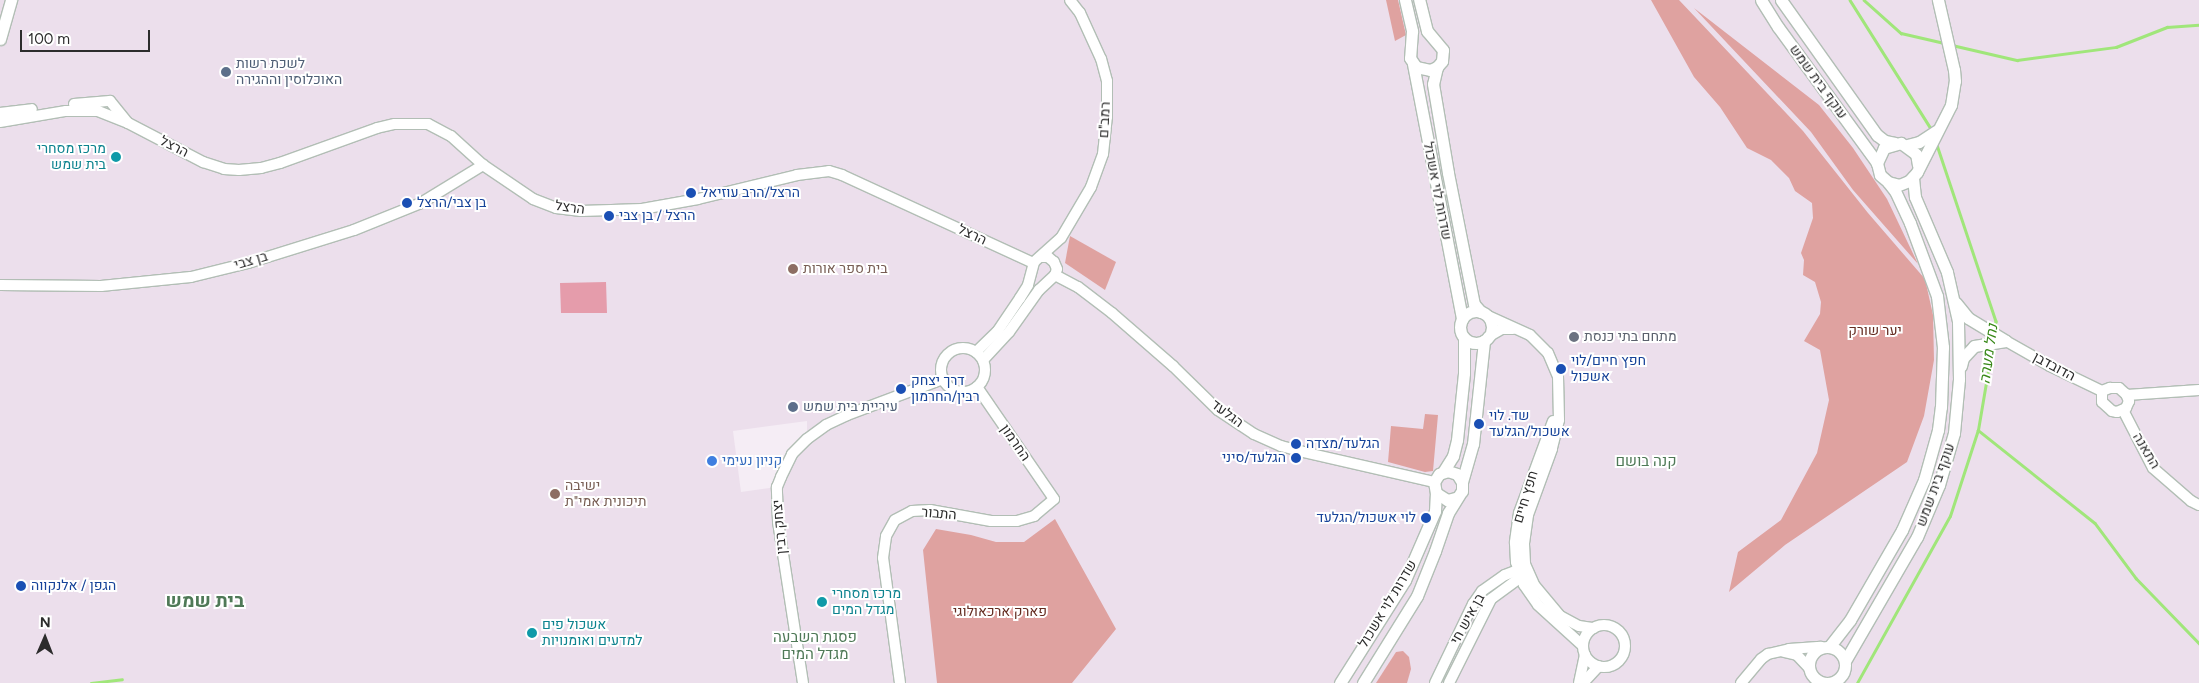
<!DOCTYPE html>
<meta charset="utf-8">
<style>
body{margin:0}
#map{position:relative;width:2199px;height:683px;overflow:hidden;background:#ecdfec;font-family:Figtree,Heebo,sans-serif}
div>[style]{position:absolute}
.green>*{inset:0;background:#dfa2a0}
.pitch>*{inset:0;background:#e59cab}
.plaza>*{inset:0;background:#f5edf5}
.stream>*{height:2.5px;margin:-1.25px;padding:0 1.25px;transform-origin:1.25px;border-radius:1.25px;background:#a0e67a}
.roads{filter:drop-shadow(1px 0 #b2beb5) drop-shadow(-1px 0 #b2beb5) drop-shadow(0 1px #b2beb5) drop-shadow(0 -1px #b2beb5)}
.tertiary>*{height:10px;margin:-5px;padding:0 5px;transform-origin:5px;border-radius:5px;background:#fff}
.tertiary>.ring{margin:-5px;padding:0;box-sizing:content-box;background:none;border:10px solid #fff;border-radius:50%}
.secondary>*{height:11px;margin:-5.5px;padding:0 5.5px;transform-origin:5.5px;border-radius:5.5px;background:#fff}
.secondary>.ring{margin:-5.5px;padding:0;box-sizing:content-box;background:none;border:11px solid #fff;border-radius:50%}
.dots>*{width:14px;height:14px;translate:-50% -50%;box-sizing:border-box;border:2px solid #fff;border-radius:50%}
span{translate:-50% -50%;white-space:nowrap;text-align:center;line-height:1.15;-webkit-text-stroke:4px #fff;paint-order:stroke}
.service-label{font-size:14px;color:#4e5e75}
.left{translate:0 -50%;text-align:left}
.street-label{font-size:14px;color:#2c2c2c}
.culture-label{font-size:14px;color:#0d838f}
.right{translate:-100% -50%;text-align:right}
.transit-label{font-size:14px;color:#164399}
.education-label{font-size:14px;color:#785e54}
.park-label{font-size:14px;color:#642c20}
.worship-label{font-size:14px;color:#5b616d}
.shop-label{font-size:14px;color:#366cbe}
.water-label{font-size:15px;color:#368716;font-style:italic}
.neighbourhood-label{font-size:15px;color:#4f7957}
.district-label{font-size:19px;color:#4f7957;font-weight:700}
.north{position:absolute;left:20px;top:613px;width:50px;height:50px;-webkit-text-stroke:4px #fff;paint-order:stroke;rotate:1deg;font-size:14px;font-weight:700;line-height:20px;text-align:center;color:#2c2c2c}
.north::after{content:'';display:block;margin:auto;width:18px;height:22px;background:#2c2c2c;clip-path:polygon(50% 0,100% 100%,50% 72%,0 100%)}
.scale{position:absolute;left:20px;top:30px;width:130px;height:22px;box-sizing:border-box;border:2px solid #2c2c2c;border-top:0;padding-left:6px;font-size:15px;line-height:18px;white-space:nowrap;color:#2c2c2c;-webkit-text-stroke:4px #fff;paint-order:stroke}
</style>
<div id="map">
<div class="green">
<div style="clip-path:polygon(1386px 0,1398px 0,1406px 35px,1395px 41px)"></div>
<div style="clip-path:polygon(1651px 0,1679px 0,1803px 131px,1868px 213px,1925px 279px,1933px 315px,1934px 360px,1924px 416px,1907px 462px,1785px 545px,1729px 592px,1738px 552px,1781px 520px,1817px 453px,1829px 400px,1820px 350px,1804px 341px,1820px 314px,1821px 302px,1815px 282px,1803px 275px,1804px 260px,1801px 253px,1813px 218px,1812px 203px,1795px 191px,1789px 178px,1771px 160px,1747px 148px,1720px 107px,1694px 77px)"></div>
<div style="clip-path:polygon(1694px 8px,1819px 105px,1853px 148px,1887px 199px,1918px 264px,1853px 190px,1811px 132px)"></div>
<div style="clip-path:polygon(1070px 236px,1116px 262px,1105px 290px,1065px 263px)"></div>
<div style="clip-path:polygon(1425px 414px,1438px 415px,1433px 471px,1425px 472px,1388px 462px,1391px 426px,1423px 429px)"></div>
<div style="clip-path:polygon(1055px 519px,1116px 629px,1072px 683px,937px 683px,923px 550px,936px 529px,971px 535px,996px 542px,1024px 542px)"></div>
<div style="clip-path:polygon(1403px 651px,1409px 657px,1411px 669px,1407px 683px,1376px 683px,1396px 652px)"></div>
</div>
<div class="pitch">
<div style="clip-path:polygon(606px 282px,607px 313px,561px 313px,560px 283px)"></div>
</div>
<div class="plaza">
<div style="clip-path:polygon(807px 421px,807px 439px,777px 487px,741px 492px,733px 431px)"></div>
</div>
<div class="stream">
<div style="left:1850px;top:0;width:154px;rotate:57.8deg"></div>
<div style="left:1864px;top:0;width:50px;rotate:41.7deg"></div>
<div style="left:1901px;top:33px;width:44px;rotate:13.1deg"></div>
<div style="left:1952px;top:45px;width:67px;rotate:13deg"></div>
<div style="left:2017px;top:60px;width:100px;rotate:-7.5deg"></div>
<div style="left:2116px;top:47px;width:55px;rotate:-21.4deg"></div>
<div style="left:2167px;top:27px;width:32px;rotate:-4deg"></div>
<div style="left:1936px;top:142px;width:189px;rotate:71.5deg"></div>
<div style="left:1996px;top:321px;width:8px;rotate:97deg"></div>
<div style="left:1978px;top:430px;width:149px;rotate:38.5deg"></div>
<div style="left:2095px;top:523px;width:69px;rotate:53.3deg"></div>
<div style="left:2136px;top:578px;width:91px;rotate:45.9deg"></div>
<div style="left:91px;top:683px;width:31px;rotate:-7deg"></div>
<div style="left:1857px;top:683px;width:191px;rotate:-60.9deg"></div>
<div style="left:1950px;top:516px;width:90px;rotate:-72deg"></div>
<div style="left:1978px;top:430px;width:84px;rotate:-80.4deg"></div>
</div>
<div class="roads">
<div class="tertiary">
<div style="left:110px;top:101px;width:28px;rotate:51deg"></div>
<div style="left:74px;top:104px;width:36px;rotate:-5deg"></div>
<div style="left:0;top:113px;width:32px;rotate:-7deg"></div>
<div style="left:0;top:122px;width:67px;rotate:-9.5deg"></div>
<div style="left:66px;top:111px;width:32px"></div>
<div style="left:98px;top:111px;width:32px;rotate:22deg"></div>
<div style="left:128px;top:123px;width:85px;rotate:27.5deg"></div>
<div style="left:203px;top:162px;width:22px;rotate:18deg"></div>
<div style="left:224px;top:169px;width:15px;rotate:4deg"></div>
<div style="left:239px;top:170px;width:22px;rotate:-5deg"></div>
<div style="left:261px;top:168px;width:20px;rotate:-15deg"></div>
<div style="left:280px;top:163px;width:103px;rotate:-19.8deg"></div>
<div style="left:377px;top:128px;width:18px;rotate:-13deg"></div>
<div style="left:395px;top:124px;width:33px"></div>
<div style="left:428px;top:124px;width:26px;rotate:28deg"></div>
<div style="left:451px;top:136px;width:43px;rotate:42.2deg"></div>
<div style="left:483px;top:165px;width:60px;rotate:34.2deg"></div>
<div style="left:533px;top:199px;width:25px;rotate:21deg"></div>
<div style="left:556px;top:208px;width:25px;rotate:7deg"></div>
<div style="left:581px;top:211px;width:61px;rotate:-1.9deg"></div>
<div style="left:642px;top:209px;width:57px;rotate:-10.1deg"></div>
<div style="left:698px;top:199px;width:102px;rotate:-13.6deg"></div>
<div style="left:797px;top:175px;width:32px;rotate:-7deg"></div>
<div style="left:829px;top:171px;width:14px;rotate:17deg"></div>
<div style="left:842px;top:175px;width:210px;rotate:24.7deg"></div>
<div style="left:1055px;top:275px;width:26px;rotate:28deg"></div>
<div style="left:1078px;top:287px;width:43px;rotate:37.4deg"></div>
<div style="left:1112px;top:313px;width:81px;rotate:41deg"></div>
<div style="left:1173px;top:366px;width:63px;rotate:44.4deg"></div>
<div style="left:1218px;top:410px;width:43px;rotate:33.7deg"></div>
<div style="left:1254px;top:434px;width:30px;rotate:24deg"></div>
<div style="left:1281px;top:446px;width:23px;rotate:15deg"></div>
<div style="left:1303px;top:452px;width:134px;rotate:12.9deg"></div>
<div style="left:0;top:285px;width:101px;rotate:0.6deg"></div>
<div style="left:101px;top:286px;width:90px;rotate:-5.7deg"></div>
<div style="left:191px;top:277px;width:59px;rotate:-13.8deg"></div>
<div style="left:248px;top:263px;width:111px;rotate:-17.3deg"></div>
<div style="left:354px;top:230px;width:72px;rotate:-21.9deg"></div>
<div style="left:421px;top:203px;width:73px;rotate:-31.5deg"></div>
<div style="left:1486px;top:315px;width:48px;rotate:24.4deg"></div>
<div style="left:1530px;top:335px;width:25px;rotate:45deg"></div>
<div style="left:1548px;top:353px;width:25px;rotate:67deg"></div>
<div style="left:1558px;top:376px;width:44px;rotate:88.7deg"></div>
<div style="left:1559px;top:420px;width:30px;rotate:104deg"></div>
<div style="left:1552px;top:449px;width:70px;rotate:110deg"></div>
<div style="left:1528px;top:515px;width:29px;rotate:98deg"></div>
<div style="left:1524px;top:544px;width:20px;rotate:87deg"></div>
<div style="left:1525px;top:564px;width:24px;rotate:66deg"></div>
<div style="left:1535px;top:586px;width:39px;rotate:50deg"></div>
<div style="left:1560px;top:616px;width:21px;rotate:28deg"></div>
<div style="left:1579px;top:626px;width:15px;rotate:8deg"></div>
<div style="left:1488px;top:337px;width:16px;rotate:-30deg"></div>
<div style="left:1502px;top:329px;width:11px"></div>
<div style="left:2006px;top:341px;width:51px;rotate:29.6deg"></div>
<div style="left:2050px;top:366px;width:58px;rotate:25.7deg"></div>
<div class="ring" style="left:941px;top:348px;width:34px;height:34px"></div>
<div style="left:976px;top:352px;width:29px;rotate:-44deg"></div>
<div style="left:997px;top:332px;width:41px;rotate:-55.9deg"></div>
<div style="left:1020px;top:298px;width:15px;rotate:-58deg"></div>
<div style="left:1028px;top:285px;width:24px;rotate:-75deg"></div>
<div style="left:1034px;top:262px;width:36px;rotate:-42deg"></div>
<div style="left:1061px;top:238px;width:59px;rotate:-59.5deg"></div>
<div style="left:1091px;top:187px;width:35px;rotate:-70deg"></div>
<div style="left:1103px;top:154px;width:37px;rotate:-84deg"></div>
<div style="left:1107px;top:117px;width:36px;rotate:-90deg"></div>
<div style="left:1107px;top:81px;width:23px;rotate:-105deg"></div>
<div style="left:1101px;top:59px;width:51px;rotate:-114.5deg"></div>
<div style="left:1080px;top:13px;width:16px;rotate:-128deg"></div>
<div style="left:983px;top:360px;width:38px;rotate:-47deg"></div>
<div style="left:1009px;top:332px;width:52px;rotate:-54.5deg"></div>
<div style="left:1039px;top:290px;width:22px;rotate:-43deg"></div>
<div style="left:1055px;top:275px;width:6px;rotate:-72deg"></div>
<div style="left:1057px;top:269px;width:8px;rotate:-113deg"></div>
<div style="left:1054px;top:262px;width:8px;rotate:-140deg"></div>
<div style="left:1048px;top:257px;width:7px;rotate:180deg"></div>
<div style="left:2110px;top:388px;width:9px"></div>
<div style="left:2119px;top:388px;width:9px;rotate:41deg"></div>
<div style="left:2126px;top:394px;width:8px;rotate:67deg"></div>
<div style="left:2129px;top:401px;width:8px;rotate:113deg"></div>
<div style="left:2126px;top:408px;width:10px;rotate:156deg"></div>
<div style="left:2117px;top:412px;width:5px;rotate:-169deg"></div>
<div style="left:2112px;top:411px;width:13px;rotate:-138deg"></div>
<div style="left:2102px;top:402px;width:11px;rotate:-90deg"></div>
<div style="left:2102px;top:391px;width:9px;rotate:-21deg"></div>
<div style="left:2127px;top:395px;width:72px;rotate:-4deg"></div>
<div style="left:2123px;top:410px;width:65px;rotate:62.7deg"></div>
<div style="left:2153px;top:468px;width:50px;rotate:41deg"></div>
<div style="left:2191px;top:501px;width:9px;rotate:27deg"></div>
<div style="left:1553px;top:421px;width:98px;rotate:110.3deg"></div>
<div style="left:1519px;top:513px;width:30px;rotate:98deg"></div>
<div style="left:1515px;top:543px;width:19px;rotate:87deg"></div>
<div style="left:1516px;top:562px;width:24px;rotate:71deg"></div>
<div style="left:1524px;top:585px;width:24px;rotate:55deg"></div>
<div style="left:1538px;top:605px;width:61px;rotate:42.3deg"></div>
<div class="ring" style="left:1583px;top:625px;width:32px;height:32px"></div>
<div style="left:1784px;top:652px;width:13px;rotate:13deg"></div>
<div style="left:1797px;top:655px;width:18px;rotate:47deg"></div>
<div style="left:803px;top:683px;width:164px;rotate:-98.8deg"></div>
<div style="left:778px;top:521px;width:34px;rotate:-92deg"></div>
<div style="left:777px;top:487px;width:11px;rotate:-68deg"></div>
<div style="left:781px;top:477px;width:25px;rotate:-64deg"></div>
<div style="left:792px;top:454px;width:21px;rotate:-45deg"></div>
<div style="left:807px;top:439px;width:24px;rotate:-36deg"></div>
<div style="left:826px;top:425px;width:23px;rotate:-25deg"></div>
<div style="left:847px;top:415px;width:103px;rotate:-20.6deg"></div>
<div style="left:900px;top:683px;width:126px;rotate:-97.7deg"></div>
<div style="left:883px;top:558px;width:22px;rotate:-82deg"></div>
<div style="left:886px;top:536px;width:18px;rotate:-61deg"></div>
<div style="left:895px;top:520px;width:19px;rotate:-28deg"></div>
<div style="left:912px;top:511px;width:18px;rotate:-3deg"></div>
<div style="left:930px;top:510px;width:62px;rotate:10.2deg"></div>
<div style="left:991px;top:521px;width:26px"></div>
<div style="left:1017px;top:521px;width:18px;rotate:-16deg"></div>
<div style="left:1034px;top:516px;width:26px;rotate:-40deg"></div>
<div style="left:1054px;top:499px;width:136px;rotate:-124.5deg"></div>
<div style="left:1435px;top:683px;width:88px;rotate:-64.3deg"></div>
<div style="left:1473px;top:604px;width:16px;rotate:-55deg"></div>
<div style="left:1482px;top:591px;width:28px;rotate:-35deg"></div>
<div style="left:1505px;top:575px;width:14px;rotate:-21deg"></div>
<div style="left:1518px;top:570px;width:6px;rotate:9deg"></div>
<div style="left:1449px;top:683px;width:94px;rotate:-63.4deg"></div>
<div style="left:1491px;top:599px;width:42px;rotate:-36.3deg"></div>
<div style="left:1579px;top:683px;width:29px;rotate:-78deg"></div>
<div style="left:1583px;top:683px;width:23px;rotate:-47deg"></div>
<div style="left:1741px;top:683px;width:31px;rotate:-50deg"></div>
<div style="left:1761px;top:659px;width:9px;rotate:-36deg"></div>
<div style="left:1768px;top:654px;width:22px;rotate:-13deg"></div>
<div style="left:1789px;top:649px;width:32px;rotate:-4deg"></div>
</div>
<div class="secondary">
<div style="left:1405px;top:0;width:32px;rotate:77deg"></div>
<div style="left:1412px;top:31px;width:27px;rotate:94deg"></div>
<div style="left:1410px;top:58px;width:11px;rotate:56deg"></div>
<div style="left:1416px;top:67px;width:14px;rotate:12deg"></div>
<div style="left:1430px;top:70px;width:8px;rotate:-23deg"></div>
<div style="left:1437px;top:67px;width:8px;rotate:-50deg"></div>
<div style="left:1442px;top:61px;width:11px;rotate:-85deg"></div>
<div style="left:1443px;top:50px;width:25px;rotate:-130deg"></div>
<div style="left:1427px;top:31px;width:32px;rotate:-104deg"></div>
<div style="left:1761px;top:0;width:32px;rotate:58deg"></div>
<div style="left:1778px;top:27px;width:168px;rotate:53.9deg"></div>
<div style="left:1781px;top:0;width:166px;rotate:54.6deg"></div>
<div style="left:1877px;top:135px;width:10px;rotate:37deg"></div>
<div style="left:1885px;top:141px;width:10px;rotate:11deg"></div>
<div style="left:0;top:39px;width:41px;rotate:-74.2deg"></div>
<div style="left:1413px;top:64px;width:260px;rotate:79.1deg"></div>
<div style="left:1437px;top:67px;width:17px;rotate:103deg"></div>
<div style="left:1433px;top:84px;width:90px;rotate:80.4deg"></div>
<div style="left:1448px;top:173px;width:134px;rotate:78.8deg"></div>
<div style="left:1474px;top:304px;width:11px;rotate:49deg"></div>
<div style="left:1907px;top:145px;width:12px;rotate:-14deg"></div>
<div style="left:1919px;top:142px;width:20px;rotate:-33deg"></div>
<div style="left:1918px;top:165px;width:11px;rotate:-100deg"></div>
<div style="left:1916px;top:154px;width:19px;rotate:-144deg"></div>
<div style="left:1901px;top:143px;width:18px;rotate:164deg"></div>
<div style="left:1884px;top:148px;width:17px;rotate:115deg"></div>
<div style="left:1877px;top:163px;width:12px;rotate:76deg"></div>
<div style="left:1880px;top:175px;width:11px;rotate:41deg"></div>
<div style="left:1888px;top:182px;width:11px;rotate:15deg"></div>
<div style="left:1899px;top:185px;width:11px;rotate:-22deg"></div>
<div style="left:1909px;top:181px;width:12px;rotate:-48deg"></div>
<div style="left:1917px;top:172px;width:75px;rotate:-63.1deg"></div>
<div style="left:1951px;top:105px;width:24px;rotate:-81deg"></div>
<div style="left:1955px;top:81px;width:11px;rotate:-95deg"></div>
<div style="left:1954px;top:70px;width:72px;rotate:-102.9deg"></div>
<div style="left:1956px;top:303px;width:19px;rotate:51deg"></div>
<div style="left:1968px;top:318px;width:44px;rotate:31.2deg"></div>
<div class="ring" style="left:1460px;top:311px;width:21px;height:21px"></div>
<div style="left:1961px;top:366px;width:8px;rotate:-76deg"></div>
<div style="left:1963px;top:358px;width:16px;rotate:-47deg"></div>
<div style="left:1974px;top:346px;width:32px;rotate:-9deg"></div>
<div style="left:1443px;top:472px;width:19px;rotate:-58deg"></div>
<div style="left:1453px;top:456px;width:16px;rotate:-76deg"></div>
<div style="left:1457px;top:440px;width:67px;rotate:-84deg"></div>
<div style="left:1464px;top:373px;width:35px;rotate:-90deg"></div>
<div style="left:1462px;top:482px;width:40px;rotate:-74deg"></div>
<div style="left:1473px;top:444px;width:104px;rotate:-83.9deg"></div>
<div style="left:1829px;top:647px;width:34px;rotate:-52deg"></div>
<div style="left:1850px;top:620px;width:104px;rotate:-60deg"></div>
<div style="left:1902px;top:530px;width:55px;rotate:-66.3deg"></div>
<div style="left:1924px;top:480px;width:52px;rotate:-74.4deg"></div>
<div style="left:1938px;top:430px;width:23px;rotate:-83deg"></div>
<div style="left:1941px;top:407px;width:60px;rotate:-88.1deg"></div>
<div style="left:1943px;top:347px;width:51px;rotate:-96.7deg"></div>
<div style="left:1937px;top:296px;width:78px;rotate:-110.3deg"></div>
<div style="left:1910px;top:223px;width:35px;rotate:-115deg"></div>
<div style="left:1895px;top:191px;width:11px;rotate:-128deg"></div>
<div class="ring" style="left:1809px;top:647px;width:25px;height:25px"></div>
<div style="left:1845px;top:661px;width:143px;rotate:-59.9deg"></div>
<div style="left:1917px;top:537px;width:56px;rotate:-67.1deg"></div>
<div style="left:1939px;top:485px;width:54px;rotate:-73.9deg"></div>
<div style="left:1954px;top:433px;width:54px;rotate:-84.7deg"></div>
<div style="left:1959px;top:379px;width:58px;rotate:-91deg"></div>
<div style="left:1958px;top:321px;width:50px;rotate:-102.7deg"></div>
<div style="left:1947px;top:272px;width:82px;rotate:-113.1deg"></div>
<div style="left:1915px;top:197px;width:20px;rotate:-96deg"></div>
<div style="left:1340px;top:683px;width:122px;rotate:-57.7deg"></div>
<div style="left:1405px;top:580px;width:75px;rotate:-66.5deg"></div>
<div style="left:1435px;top:511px;width:18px;rotate:-87deg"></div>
<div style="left:1363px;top:683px;width:102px;rotate:-58.2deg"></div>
<div style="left:1417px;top:596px;width:48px;rotate:-68.2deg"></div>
<div style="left:1435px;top:551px;width:40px;rotate:-71.1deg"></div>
<div style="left:1448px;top:513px;width:26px;rotate:-58deg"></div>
<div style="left:1462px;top:491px;width:9px;rotate:-90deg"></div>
<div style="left:1462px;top:482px;width:9px;rotate:-122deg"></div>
<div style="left:1457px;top:474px;width:9px;rotate:-162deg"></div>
<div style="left:1448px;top:471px;width:9px;rotate:162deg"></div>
<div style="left:1439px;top:474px;width:9px;rotate:122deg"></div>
<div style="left:1434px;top:482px;width:11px;rotate:80deg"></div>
<div style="left:1436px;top:493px;width:13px;rotate:32deg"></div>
<div style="left:1447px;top:500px;width:9px;rotate:-13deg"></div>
</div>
</div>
<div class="dots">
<div style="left:226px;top:72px;background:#5c6f8a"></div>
<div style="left:116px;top:157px;background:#0f9aa8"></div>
<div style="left:691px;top:193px;background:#1a4fb4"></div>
<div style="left:407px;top:203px;background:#1a4fb4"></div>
<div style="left:609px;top:216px;background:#1a4fb4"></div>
<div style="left:793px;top:269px;background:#8d6e63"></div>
<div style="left:1574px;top:337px;background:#6b7280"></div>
<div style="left:1561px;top:369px;background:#1a4fb4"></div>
<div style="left:901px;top:389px;background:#1a4fb4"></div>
<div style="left:793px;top:407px;background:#5c6f8a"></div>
<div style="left:1479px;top:424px;background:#1a4fb4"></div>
<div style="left:1296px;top:444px;background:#1a4fb4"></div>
<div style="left:1296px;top:458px;background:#1a4fb4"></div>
<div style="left:712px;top:461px;background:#3f7fe0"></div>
<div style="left:555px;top:494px;background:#8d6e63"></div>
<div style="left:1426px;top:518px;background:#1a4fb4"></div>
<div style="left:21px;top:586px;background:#1a4fb4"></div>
<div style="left:822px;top:602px;background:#0f9aa8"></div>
<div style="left:532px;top:633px;background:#0f9aa8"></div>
</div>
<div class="service-label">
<span class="left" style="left:236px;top:72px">לשכת רשות<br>האוכלוסין וההגירה</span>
<span class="left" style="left:803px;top:407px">עיריית בית שמש</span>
</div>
<div class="street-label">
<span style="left:1818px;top:82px;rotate:54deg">עוקף בית שמש</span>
<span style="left:1105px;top:120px;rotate:-87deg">רמב"ם</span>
<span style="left:174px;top:147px;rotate:27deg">הרצל</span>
<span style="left:1437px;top:191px;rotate:79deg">שדרות לוי אשכול</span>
<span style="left:570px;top:208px;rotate:8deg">הרצל</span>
<span style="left:972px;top:235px;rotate:25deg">הרצל</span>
<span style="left:251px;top:261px;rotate:-16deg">בן צבי</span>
<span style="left:2054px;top:367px;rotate:28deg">הדובדבן</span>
<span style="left:1227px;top:414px;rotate:37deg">הגלעד</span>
<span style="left:1015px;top:443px;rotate:55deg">החרמון</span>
<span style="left:2146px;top:451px;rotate:59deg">התאנה</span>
<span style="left:1936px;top:485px;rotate:-70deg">עוקף בית שמש</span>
<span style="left:1526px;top:497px;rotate:-73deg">חפץ חיים</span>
<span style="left:939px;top:514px;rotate:5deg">התבור</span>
<span style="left:780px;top:527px;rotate:-95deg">יצחק רבין</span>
<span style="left:1388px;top:604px;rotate:-59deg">שדרות לוי אשכול</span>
<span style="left:1468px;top:619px;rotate:-61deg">בן איש חי</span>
</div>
<div class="culture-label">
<span class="right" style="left:106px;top:157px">מרכז מסחרי<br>בית שמש</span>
<span class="left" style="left:832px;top:602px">מרכז מסחרי<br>מגדל המים</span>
<span class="left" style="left:542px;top:633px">אשכול פים<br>למדעים ואומנויות</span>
</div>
<div class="transit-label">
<span class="left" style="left:701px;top:193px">הרצל/הרב עוזיאל</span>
<span class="left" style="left:417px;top:203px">בן צבי/הרצל</span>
<span class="left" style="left:619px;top:216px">הרצל / בן צבי</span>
<span class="left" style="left:1571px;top:369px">חפץ חיים/לוי<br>אשכול</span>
<span class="left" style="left:911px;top:389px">דרך יצחק<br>רבין/החרמון</span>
<span class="left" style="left:1489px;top:424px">שד. לוי<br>אשכול/הגלעד</span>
<span class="left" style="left:1306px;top:444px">הגלעד/מצדה</span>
<span class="right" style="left:1286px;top:458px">הגלעד/סיני</span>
<span class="right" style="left:1416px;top:518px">לוי אשכול/הגלעד</span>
<span class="left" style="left:31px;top:586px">הגפן / אלנקווה</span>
</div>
<div class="education-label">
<span class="left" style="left:803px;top:269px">בית ספר אורות</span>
<span class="left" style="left:565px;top:494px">ישיבה<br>תיכונית אמי"ת</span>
</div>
<div class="park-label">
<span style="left:1875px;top:331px">יער שורק</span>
<span style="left:1000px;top:612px">פארק ארכאולוגי</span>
</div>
<div class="worship-label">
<span class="left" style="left:1584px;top:337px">מתחם בתי כנסת</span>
</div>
<div class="shop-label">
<span class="left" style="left:722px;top:461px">קניון נעימי</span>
</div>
<div class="water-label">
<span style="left:1989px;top:354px;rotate:-82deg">נחל מערה</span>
</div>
<div class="neighbourhood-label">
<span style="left:1646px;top:462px">קנה בושם</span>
<span style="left:815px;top:646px">פסגת השבעה<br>מגדל המים</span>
</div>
<div class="district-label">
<span style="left:205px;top:601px">בית שמש</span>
</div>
<div class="north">N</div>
<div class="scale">100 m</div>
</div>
